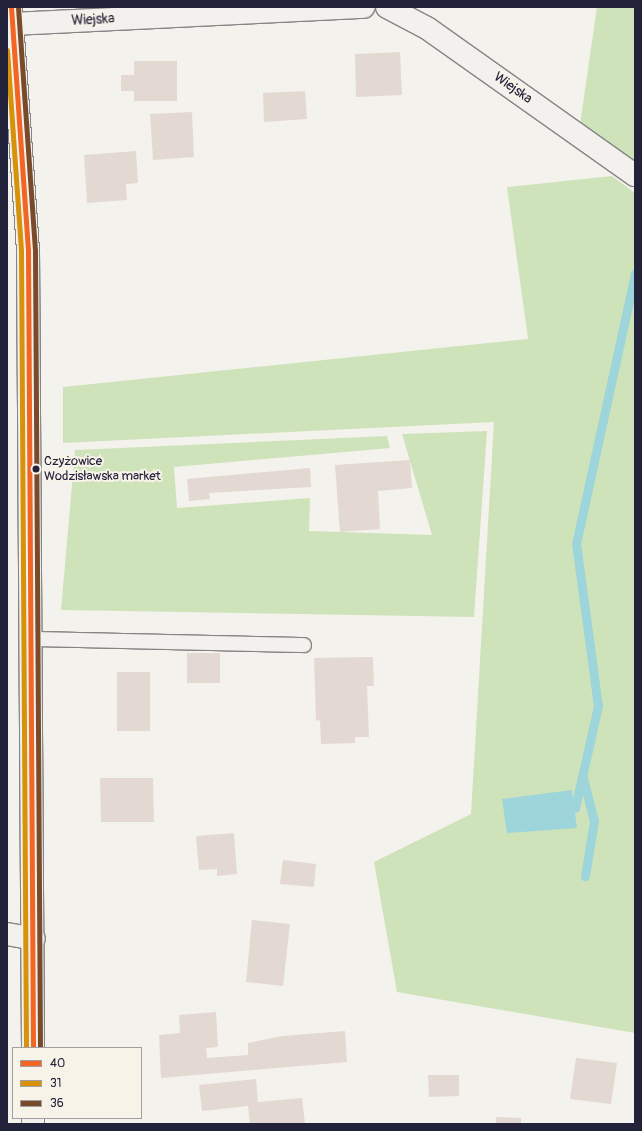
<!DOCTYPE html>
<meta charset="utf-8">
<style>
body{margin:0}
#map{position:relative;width:642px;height:1131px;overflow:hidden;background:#f4f2ec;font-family:Pangolin,sans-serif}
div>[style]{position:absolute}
.green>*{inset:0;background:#cfe3ba}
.water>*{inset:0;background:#9dd5da}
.stream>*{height:9px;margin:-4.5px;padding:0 4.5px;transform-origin:4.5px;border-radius:4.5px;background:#9dd5da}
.building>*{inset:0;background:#e4d8d2}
.roads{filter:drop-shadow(1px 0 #858486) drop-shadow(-1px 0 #858486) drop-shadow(0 1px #858486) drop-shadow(0 -1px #858486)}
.lane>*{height:14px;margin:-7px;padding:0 7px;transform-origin:7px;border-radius:7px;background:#f2f1ed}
.street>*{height:22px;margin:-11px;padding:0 11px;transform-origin:11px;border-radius:11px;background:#f2f1ed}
.secondary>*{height:22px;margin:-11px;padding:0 11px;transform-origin:11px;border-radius:11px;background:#f2f1ed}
.bus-1>*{height:5px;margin:-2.5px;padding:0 2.5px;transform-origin:2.5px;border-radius:2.5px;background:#f26522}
.bus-2>*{height:5px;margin:-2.5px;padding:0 2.5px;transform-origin:2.5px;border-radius:2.5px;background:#d79209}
.bus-3>*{height:5px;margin:-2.5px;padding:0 2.5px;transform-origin:2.5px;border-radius:2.5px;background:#7a4b2a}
.dots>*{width:11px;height:11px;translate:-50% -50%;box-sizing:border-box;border:2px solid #f7f3e8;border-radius:50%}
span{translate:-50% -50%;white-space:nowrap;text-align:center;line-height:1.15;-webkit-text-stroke:4px #f7f3e8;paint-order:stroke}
.bus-label{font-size:13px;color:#22223b}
.left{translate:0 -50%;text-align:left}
.street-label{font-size:14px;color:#22223b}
.frame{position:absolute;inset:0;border:8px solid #22223b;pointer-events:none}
.legend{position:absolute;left:12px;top:1047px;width:130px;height:72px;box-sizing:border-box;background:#f7f3e8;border:1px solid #a29fa3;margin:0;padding:5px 7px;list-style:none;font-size:12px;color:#22223b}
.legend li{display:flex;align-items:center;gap:8px;height:20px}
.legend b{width:20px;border:1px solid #a29fa3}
</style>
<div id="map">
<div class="green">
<div style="clip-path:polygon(597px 7px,635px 7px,635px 162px,580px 124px)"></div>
<div style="clip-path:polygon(612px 176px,635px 193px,635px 1033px,397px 992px,374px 862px,471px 814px,494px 422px,63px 443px,63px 387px,528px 339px,507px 187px)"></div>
<div style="clip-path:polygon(487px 431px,474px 617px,61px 610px,75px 450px,387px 436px,390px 448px,174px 467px,177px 508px,310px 498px,309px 531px,432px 535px,402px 434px)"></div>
</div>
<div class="water">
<div style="clip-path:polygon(572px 790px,577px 828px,507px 833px,502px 799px)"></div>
</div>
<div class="stream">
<div style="left:583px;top:778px;width:44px;rotate:75.7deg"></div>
<div style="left:594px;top:821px;width:56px;rotate:99.3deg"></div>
<div style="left:575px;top:808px;width:105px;rotate:-77.3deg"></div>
<div style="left:598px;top:706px;width:163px;rotate:-97.7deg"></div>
<div style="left:576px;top:544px;width:277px;rotate:-77.7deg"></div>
</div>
<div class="building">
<div style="clip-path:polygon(400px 52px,402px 95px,356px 97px,355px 54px)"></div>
<div style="clip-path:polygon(134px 61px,177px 61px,177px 101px,134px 101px,134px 91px,121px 91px,121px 75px,134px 75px)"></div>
<div style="clip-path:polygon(305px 91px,307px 119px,264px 122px,263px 93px)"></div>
<div style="clip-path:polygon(192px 112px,194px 157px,153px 160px,150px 114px)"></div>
<div style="clip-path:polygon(136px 151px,138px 183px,126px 184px,127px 200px,87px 203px,84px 155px)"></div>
<div style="clip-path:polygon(410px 460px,412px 488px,378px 491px,380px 529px,340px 532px,335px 465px)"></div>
<div style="clip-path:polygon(310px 468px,311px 487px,209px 493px,210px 499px,189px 501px,187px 479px)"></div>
<div style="clip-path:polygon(187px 653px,220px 653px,220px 683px,187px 683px)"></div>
<div style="clip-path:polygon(373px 657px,374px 686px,367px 686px,369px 737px,355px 737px,355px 743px,321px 744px,320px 720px,316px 721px,314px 658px)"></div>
<div style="clip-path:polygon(117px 672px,150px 672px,150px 731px,117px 731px)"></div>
<div style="clip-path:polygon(100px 778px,153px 778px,154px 822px,101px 822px)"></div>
<div style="clip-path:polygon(234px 833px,237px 874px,217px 876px,217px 869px,199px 870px,196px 836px)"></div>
<div style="clip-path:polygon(283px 860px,316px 864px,314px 887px,280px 884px)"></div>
<div style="clip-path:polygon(252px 920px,290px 924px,283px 986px,246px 982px)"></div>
<div style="clip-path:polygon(216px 1012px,218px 1047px,206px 1048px,207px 1058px,248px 1055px,248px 1043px,282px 1036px,345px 1031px,347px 1062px,161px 1078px,159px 1035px,180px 1033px,179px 1015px)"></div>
<div style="clip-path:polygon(576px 1058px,617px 1063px,611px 1104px,570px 1099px)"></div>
<div style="clip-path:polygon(428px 1075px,459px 1075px,459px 1096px,429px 1097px)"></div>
<div style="clip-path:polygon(256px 1079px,258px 1102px,302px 1098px,305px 1124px,250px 1124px,248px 1106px,202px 1111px,199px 1085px)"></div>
<div style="clip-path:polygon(496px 1117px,521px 1118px,521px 1124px,496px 1124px)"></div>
</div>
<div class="roads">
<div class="lane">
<div style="left:31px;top:639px;width:273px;rotate:1.3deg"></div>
</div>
<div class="street">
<div style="left:387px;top:7px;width:45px;rotate:27.7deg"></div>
<div style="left:427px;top:28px;width:255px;rotate:35.3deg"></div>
<div style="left:13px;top:24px;width:351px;rotate:-2.8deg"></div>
<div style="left:7px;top:934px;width:27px;rotate:10deg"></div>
</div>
<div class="secondary">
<div style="left:11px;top:7px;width:245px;rotate:86deg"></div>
<div style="left:28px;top:251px;width:797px;rotate:89.64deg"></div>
<div style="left:33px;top:1124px;width:6px;rotate:-90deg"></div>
</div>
</div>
<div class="bus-1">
<div style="left:11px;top:7px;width:245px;rotate:86deg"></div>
<div style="left:28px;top:251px;width:797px;rotate:89.64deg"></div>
</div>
<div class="bus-2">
<div style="left:7px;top:50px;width:201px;rotate:86deg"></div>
<div style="left:21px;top:251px;width:797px;rotate:89.64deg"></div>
</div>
<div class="bus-3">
<div style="left:18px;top:7px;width:245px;rotate:86deg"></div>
<div style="left:35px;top:251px;width:797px;rotate:89.64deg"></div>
</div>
<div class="dots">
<div style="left:36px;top:469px;background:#22223b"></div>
</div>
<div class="bus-label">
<span class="left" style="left:44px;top:469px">Czyżowice<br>Wodzisławska market</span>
</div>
<div class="street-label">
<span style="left:93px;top:20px;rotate:-3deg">Wiejska</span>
<span style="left:513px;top:88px;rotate:35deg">Wiejska</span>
</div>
<div class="frame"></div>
<ul class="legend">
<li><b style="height:5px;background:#f26522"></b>40</li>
<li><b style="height:5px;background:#d79209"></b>31</li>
<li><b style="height:5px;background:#7a4b2a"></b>36</li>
</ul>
</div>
